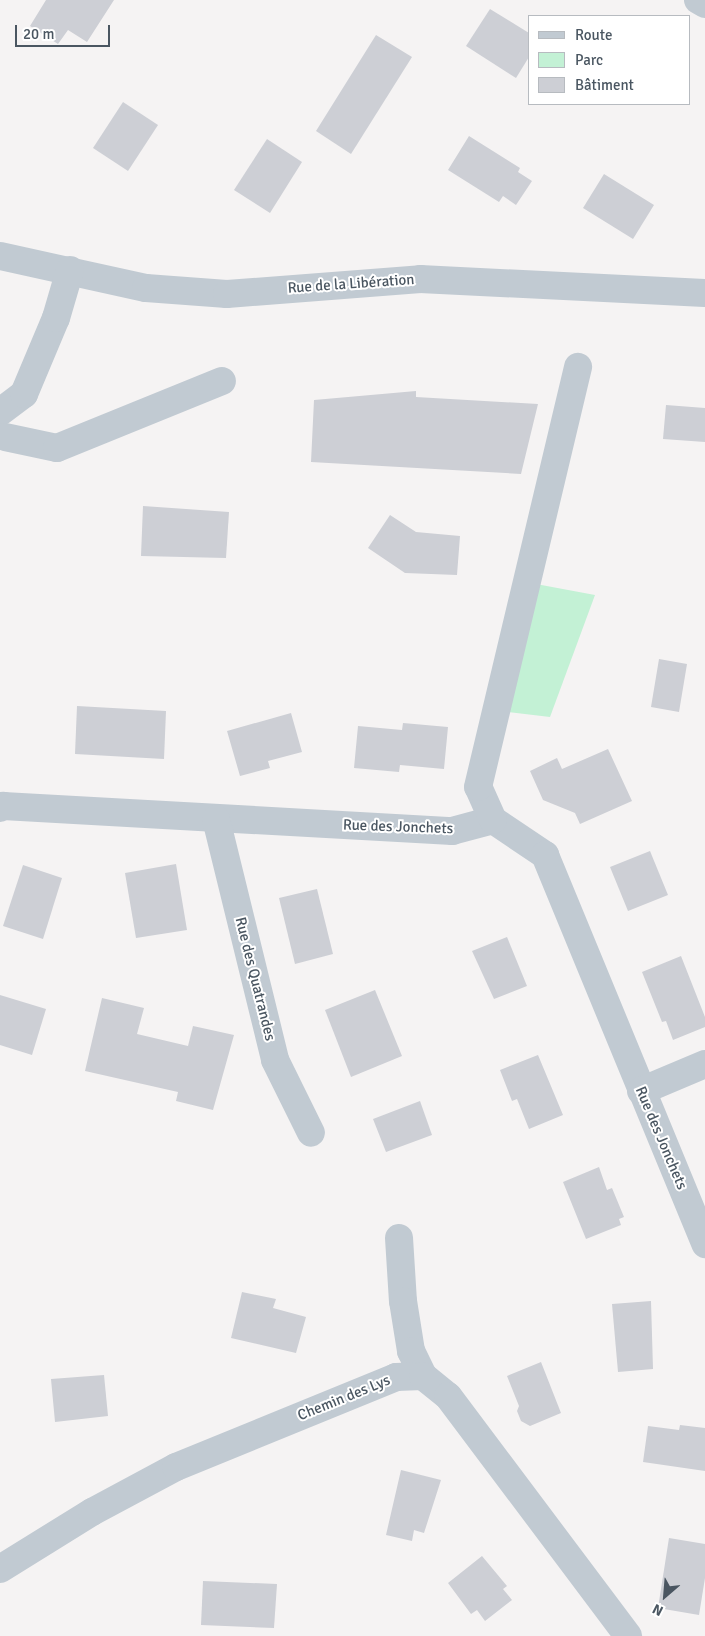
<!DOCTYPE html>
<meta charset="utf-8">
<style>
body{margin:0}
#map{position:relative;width:705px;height:1636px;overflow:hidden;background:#f5f3f3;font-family:Signika,sans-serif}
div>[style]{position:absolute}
.green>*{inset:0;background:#c3f1d5}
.building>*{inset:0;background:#cdcfd5}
.minor>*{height:28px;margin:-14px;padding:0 14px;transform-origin:14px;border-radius:14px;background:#c1cad2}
span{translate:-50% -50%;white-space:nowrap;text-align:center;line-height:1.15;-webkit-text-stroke:4px #fff;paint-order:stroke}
.street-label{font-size:15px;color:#4a5661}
.legend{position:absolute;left:528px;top:15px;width:162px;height:90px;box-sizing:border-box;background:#fff;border:1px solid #b7bbc0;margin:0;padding:6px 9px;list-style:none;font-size:15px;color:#4a5661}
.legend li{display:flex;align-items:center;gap:10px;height:25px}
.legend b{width:25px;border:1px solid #b7bbc0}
.north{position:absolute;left:640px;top:1571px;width:50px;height:50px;-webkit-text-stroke:4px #fff;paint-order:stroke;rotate:207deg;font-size:14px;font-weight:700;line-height:20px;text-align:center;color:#4a5661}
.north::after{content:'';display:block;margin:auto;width:18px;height:22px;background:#4a5661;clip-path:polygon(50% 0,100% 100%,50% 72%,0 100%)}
.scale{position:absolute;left:15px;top:25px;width:95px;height:22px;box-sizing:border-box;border:2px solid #4a5661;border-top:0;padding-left:6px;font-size:15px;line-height:18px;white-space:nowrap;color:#4a5661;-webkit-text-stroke:4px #fff;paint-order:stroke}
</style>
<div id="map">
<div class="green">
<div style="clip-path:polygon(536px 584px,595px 595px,550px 717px,507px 712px)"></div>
</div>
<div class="building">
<div style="clip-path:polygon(46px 0,114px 0,87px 42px,68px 30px,58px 44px,30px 26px)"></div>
<div style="clip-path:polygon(490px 9px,529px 33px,529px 57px,516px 78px,466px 46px)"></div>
<div style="clip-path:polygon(376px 35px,412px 57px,351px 154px,316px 131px)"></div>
<div style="clip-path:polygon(123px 102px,158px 125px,128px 171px,93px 148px)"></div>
<div style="clip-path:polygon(469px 136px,520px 168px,518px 172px,532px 181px,516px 205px,503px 196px,499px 202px,448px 170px)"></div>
<div style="clip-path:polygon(267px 139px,302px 162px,270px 213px,234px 190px)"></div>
<div style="clip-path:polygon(604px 174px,654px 205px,633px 239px,583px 208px)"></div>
<div style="clip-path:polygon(416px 391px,416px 397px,538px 404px,521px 474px,311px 462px,314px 400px)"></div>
<div style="clip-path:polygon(666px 405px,705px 408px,705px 442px,663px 439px)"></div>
<div style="clip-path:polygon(143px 506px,229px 512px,226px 558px,141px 556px)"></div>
<div style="clip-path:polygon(390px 515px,416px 532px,460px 536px,457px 575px,405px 573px,368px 548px)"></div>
<div style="clip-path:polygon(659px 659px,687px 664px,679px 712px,651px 707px)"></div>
<div style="clip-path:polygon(77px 706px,166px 711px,164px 759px,75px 754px)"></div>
<div style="clip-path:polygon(291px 713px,302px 752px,268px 761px,270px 768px,240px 776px,227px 731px)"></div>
<div style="clip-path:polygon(403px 723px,448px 727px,444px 769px,400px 765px,399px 772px,354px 768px,358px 726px,402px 730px)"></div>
<div style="clip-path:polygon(608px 749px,632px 801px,580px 824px,575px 813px,543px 800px,530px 771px,557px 758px,562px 769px)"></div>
<div style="clip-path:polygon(650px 851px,668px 895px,628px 911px,610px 867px)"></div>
<div style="clip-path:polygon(176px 864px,187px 930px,136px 938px,125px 873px)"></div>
<div style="clip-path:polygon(23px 865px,62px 878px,43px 939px,3px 926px)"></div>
<div style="clip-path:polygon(317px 889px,333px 954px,295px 964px,279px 898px)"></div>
<div style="clip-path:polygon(507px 937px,527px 986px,494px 999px,472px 951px)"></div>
<div style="clip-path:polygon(681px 956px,705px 1017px,705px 1027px,673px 1040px,666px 1021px,662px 1022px,642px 972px)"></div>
<div style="clip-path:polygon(375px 990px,402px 1056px,351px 1077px,325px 1010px)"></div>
<div style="clip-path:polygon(0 995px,46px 1009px,32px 1055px,0 1045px)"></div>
<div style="clip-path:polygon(102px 998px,144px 1008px,137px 1034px,188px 1046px,193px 1026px,234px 1035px,213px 1110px,176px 1101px,178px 1092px,85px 1071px)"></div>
<div style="clip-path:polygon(538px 1055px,563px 1115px,529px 1129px,517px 1099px,512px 1101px,500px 1070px)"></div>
<div style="clip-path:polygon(420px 1101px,432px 1135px,386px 1152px,373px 1119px)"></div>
<div style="clip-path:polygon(599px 1167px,607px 1190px,612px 1188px,624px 1217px,619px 1219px,621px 1225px,586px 1239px,563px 1182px)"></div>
<div style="clip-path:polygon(242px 1292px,276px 1299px,273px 1308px,306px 1317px,296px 1353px,231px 1338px)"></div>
<div style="clip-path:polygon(651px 1301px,653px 1369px,618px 1372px,612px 1304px)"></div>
<div style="clip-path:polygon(541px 1362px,561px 1413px,530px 1426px,521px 1421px,517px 1411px,519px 1406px,507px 1376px)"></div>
<div style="clip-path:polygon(104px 1375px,108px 1416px,55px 1422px,51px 1379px)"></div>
<div style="clip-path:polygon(680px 1425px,705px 1428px,705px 1471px,643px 1462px,648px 1426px,679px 1430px)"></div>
<div style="clip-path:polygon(401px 1470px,441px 1480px,424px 1533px,414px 1530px,412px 1541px,386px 1535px)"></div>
<div style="clip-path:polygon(669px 1538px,705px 1544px,705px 1578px,699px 1615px,658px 1608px)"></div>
<div style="clip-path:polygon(482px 1556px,507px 1586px,503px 1589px,512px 1600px,485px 1621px,477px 1610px,471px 1614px,448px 1583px)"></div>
<div style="clip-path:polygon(203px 1581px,277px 1584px,274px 1628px,201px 1625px)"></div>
</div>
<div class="minor">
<div style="left:698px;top:0;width:8px;rotate:30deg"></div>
<div style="left:0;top:256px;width:149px;rotate:12.4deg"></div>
<div style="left:146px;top:288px;width:81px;rotate:4.2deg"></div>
<div style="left:227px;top:294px;width:194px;rotate:-4.4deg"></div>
<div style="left:420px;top:279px;width:285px;rotate:2.8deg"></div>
<div style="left:0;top:412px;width:30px;rotate:-37deg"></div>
<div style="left:24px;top:394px;width:82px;rotate:-67.2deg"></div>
<div style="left:56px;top:318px;width:50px;rotate:-73.7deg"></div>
<div style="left:5px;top:437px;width:53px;rotate:11.9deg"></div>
<div style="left:57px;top:448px;width:178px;rotate:-22.1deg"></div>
<div style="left:0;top:808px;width:4px;rotate:-34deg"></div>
<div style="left:3px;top:806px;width:450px;rotate:3.2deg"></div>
<div style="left:452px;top:831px;width:42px;rotate:-15deg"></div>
<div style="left:493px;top:820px;width:63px;rotate:33.9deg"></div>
<div style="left:545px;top:855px;width:421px;rotate:67.6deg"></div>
<div style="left:216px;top:819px;width:248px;rotate:76.2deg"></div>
<div style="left:275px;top:1060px;width:81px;rotate:63.7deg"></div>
<div style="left:493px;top:820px;width:36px;rotate:-114deg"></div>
<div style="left:478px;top:787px;width:432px;rotate:-76.6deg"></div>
<div style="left:641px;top:1091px;width:69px;rotate:-22.9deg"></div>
<div style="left:399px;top:1238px;width:63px;rotate:86.4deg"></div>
<div style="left:403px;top:1301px;width:51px;rotate:80.9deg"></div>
<div style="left:411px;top:1351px;width:28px;rotate:64deg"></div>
<div style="left:0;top:1569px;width:108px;rotate:-31.8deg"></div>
<div style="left:92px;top:1512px;width:95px;rotate:-28.2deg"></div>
<div style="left:176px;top:1467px;width:238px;rotate:-22.2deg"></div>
<div style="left:396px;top:1377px;width:27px;rotate:-2deg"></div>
<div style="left:423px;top:1376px;width:32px;rotate:39deg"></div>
<div style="left:448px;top:1396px;width:300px;rotate:53.1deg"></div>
</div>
<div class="street-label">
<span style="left:351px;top:284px;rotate:-4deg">Rue de la Libération</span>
<span style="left:398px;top:827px;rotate:2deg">Rue des Jonchets</span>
<span style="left:255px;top:979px;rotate:76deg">Rue des Quatrandes</span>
<span style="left:661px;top:1138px;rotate:67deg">Rue des Jonchets</span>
<span style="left:344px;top:1398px;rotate:-22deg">Chemin des Lys</span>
</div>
<ul class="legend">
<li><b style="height:6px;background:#c1cad2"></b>Route</li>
<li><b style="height:14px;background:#c3f1d5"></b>Parc</li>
<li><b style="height:14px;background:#cdcfd5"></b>Bâtiment</li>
</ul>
<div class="north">N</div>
<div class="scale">20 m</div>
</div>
